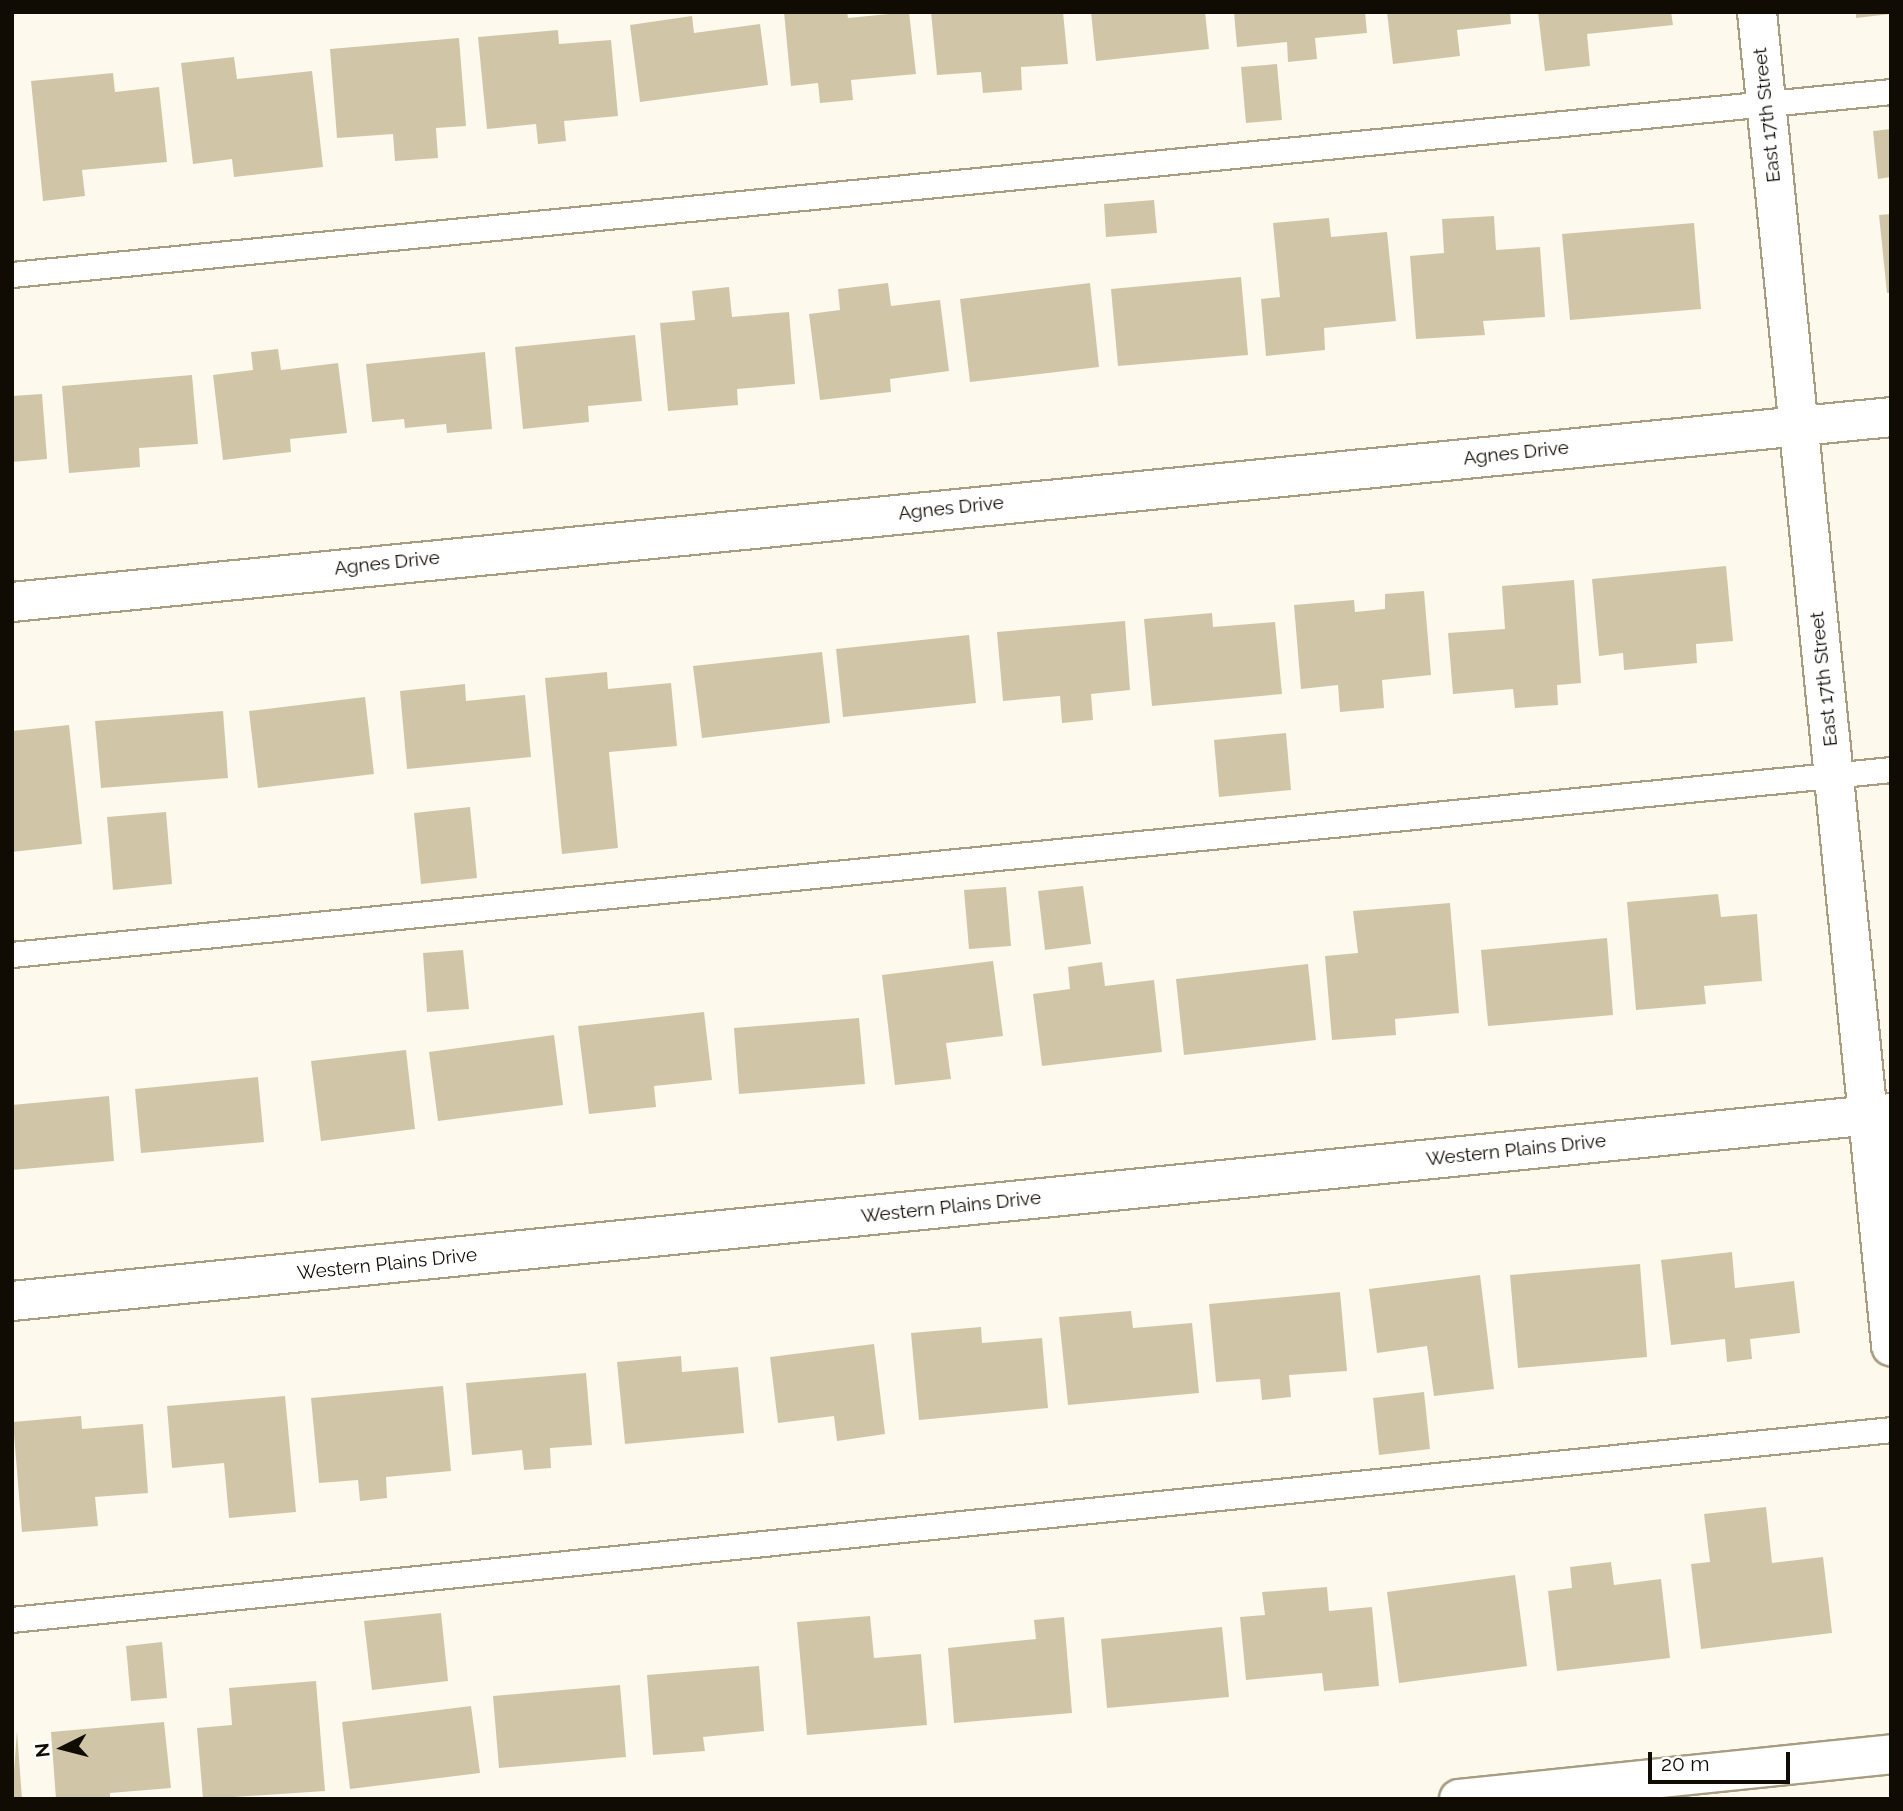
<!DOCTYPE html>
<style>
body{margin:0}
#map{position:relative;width:1903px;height:1811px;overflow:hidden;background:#fef9ed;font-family:Raleway,sans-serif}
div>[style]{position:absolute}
.building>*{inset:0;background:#d0c6a7}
.roads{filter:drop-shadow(2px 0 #a89d80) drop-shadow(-2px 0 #a89d80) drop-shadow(0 2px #a89d80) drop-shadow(0 -2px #a89d80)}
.lane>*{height:24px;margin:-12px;padding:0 12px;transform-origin:12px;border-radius:12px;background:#fff}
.street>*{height:38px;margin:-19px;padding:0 19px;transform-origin:19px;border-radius:19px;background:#fff}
span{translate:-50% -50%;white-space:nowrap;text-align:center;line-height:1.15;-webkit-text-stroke:5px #fff;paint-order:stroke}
.street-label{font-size:19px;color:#100c03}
.frame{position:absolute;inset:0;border:14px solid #100c03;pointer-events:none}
.north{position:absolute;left:28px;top:1713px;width:70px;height:70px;-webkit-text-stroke:5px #fff;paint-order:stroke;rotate:264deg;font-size:19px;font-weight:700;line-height:28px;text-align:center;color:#100c03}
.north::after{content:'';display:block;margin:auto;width:24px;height:32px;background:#100c03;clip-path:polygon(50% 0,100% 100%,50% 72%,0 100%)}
.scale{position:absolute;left:1648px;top:1752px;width:142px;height:32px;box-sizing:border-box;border:4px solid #100c03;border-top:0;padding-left:9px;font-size:21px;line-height:24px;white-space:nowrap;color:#100c03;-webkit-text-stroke:5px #fff;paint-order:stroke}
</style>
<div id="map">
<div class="building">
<div style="clip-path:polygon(784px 12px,847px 12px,848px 18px,909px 12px,916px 74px,851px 80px,853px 100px,820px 103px,818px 83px,791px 86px)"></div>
<div style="clip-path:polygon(931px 12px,1063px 12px,1068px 64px,1021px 67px,1022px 90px,983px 93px,981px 72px,937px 75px)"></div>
<div style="clip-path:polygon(1091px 12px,1205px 12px,1209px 49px,1096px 61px)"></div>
<div style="clip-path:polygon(1234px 12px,1365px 12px,1367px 33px,1315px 38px,1317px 59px,1288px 62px,1287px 42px,1237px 47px)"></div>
<div style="clip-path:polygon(1387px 12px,1510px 12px,1511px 24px,1457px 30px,1460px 56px,1393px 64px)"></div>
<div style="clip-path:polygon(1538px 12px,1671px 12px,1673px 25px,1587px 34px,1590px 66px,1545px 71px)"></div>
<div style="clip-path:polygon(1856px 12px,1891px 12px,1891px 14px,1856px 18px)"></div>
<div style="clip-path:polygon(692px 16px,694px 33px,760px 24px,768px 85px,640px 102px,630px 25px)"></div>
<div style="clip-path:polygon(558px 30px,559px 44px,611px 40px,618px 116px,564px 121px,566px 141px,538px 144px,536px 124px,487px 129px,478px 37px)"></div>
<div style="clip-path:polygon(459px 38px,466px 126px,436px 128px,438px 158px,395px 161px,393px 134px,337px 138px,330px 49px)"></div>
<div style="clip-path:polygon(234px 57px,237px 79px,312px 71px,323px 167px,234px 177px,232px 159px,193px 164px,181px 63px)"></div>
<div style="clip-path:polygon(1277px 64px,1282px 120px,1246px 123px,1241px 67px)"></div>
<div style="clip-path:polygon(113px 73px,115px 92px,159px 87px,167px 162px,82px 170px,85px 196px,43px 201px,31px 81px)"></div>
<div style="clip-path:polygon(1891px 129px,1891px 177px,1878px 179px,1873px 131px)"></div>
<div style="clip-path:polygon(1154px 200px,1157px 233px,1106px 237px,1104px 204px)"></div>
<div style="clip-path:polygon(1891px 214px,1891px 293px,1887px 293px,1879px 215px)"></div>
<div style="clip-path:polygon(1494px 216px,1496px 250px,1540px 247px,1545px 317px,1483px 321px,1485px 335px,1416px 339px,1410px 256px,1444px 253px,1442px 219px)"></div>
<div style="clip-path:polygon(1329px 218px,1331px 237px,1387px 232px,1396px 321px,1324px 328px,1325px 350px,1266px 356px,1261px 299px,1280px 297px,1273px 223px)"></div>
<div style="clip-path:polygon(1694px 223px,1701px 309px,1570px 320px,1562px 234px)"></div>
<div style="clip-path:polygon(1241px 277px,1248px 355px,1118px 366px,1111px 289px)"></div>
<div style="clip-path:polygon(888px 283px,891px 306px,940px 300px,949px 371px,890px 379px,891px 392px,820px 400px,809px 314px,840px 310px,838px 289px)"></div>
<div style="clip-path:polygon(1090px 283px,1099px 367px,970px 382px,960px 299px)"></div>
<div style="clip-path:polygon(729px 287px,732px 317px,789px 312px,795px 384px,737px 389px,738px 405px,668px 411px,660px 323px,695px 320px,692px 291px)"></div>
<div style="clip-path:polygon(635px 335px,642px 401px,588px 406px,589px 422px,523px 429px,515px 347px)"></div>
<div style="clip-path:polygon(278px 349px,281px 370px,338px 363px,347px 433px,290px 439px,291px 452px,223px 460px,213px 375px,253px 370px,251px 352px)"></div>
<div style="clip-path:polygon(485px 352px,492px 429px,447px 433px,446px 424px,405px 428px,404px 419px,372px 422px,366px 364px)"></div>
<div style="clip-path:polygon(192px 375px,198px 444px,139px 448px,140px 467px,69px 473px,62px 386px)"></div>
<div style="clip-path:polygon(42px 394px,47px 459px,12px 462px,12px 396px)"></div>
<div style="clip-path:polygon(1726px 566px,1733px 641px,1696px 644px,1697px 663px,1624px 670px,1623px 653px,1599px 656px,1592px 579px)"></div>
<div style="clip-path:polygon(1574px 580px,1581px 683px,1557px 685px,1558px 705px,1515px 708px,1513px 689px,1453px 694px,1448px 633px,1505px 629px,1502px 586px)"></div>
<div style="clip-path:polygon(1424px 591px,1431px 675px,1382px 680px,1384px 708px,1340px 712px,1338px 685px,1301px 689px,1294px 605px,1354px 600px,1355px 612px,1385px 609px,1385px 594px)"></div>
<div style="clip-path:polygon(1212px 613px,1213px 627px,1275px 622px,1282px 694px,1152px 706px,1144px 619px)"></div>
<div style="clip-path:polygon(1125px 621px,1130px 690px,1091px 694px,1093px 720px,1062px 723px,1060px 696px,1003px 701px,997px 632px)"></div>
<div style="clip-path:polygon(969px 635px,976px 703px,843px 717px,836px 649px)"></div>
<div style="clip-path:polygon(822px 652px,830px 723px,702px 738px,693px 666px)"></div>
<div style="clip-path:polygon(607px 672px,608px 689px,671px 683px,677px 746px,609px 752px,618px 848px,562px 854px,545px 678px)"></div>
<div style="clip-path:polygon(465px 684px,466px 701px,525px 695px,531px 757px,407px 769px,400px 691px)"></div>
<div style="clip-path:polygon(365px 697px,374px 774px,258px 788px,249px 711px)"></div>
<div style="clip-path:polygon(223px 711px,228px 778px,101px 788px,95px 721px)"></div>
<div style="clip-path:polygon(69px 725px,82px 844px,12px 852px,12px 731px)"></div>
<div style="clip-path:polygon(1286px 733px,1291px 790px,1219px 797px,1214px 740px)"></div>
<div style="clip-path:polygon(470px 807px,477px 878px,421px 884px,414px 813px)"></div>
<div style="clip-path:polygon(166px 812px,172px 884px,113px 890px,107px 817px)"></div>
<div style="clip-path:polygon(1083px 886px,1091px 944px,1045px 950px,1038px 891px)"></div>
<div style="clip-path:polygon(1006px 887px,1011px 946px,969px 949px,964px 890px)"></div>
<div style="clip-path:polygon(1718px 894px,1721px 917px,1757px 914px,1762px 981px,1704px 986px,1706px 1004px,1636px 1010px,1627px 902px)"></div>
<div style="clip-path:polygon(1450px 903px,1459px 1013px,1395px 1019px,1396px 1035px,1332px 1040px,1325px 956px,1358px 953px,1353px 911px)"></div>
<div style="clip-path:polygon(1607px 938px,1613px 1015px,1488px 1026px,1481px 950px)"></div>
<div style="clip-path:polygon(463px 950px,469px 1009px,427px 1012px,423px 953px)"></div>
<div style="clip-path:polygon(993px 961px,1003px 1036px,946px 1043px,951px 1079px,895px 1085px,882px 975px)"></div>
<div style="clip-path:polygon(1102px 962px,1105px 986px,1154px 980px,1162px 1052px,1042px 1066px,1033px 994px,1070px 989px,1068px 967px)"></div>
<div style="clip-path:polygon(1308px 964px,1316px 1040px,1184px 1055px,1176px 979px)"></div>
<div style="clip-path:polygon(704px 1012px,712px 1080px,654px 1086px,656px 1107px,589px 1114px,578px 1026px)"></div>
<div style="clip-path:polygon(859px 1018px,865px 1084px,739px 1094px,734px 1028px)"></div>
<div style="clip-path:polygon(554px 1035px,563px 1105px,438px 1121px,429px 1052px)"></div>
<div style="clip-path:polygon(406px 1050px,415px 1129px,321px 1141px,311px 1061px)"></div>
<div style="clip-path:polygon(258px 1077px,264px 1142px,141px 1153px,135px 1089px)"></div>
<div style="clip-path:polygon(109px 1096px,114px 1161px,12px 1170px,12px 1105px)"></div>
<div style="clip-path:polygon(1732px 1252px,1735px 1288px,1794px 1281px,1800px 1333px,1750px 1339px,1752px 1359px,1727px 1362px,1725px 1339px,1671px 1345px,1661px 1260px)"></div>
<div style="clip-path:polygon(1640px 1264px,1647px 1357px,1518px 1368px,1510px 1275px)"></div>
<div style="clip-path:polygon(1480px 1275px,1494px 1389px,1434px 1396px,1427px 1346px,1377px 1353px,1369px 1289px)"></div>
<div style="clip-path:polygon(1340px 1292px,1347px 1371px,1289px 1375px,1291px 1397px,1262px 1400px,1260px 1379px,1216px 1382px,1209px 1304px)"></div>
<div style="clip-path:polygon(1131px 1311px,1133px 1328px,1192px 1323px,1199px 1393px,1068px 1405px,1059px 1317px)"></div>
<div style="clip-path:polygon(981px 1327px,982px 1343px,1042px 1338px,1048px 1408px,919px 1420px,911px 1333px)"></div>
<div style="clip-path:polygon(874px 1344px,885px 1434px,837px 1441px,834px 1416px,778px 1423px,770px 1357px)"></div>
<div style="clip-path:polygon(681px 1356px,682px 1372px,738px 1367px,744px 1433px,625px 1444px,617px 1362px)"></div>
<div style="clip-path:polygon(586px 1373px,592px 1445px,550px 1448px,551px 1468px,524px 1470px,522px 1450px,472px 1455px,466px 1383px)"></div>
<div style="clip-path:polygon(443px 1386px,451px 1471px,386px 1477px,387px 1498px,360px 1501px,358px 1480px,319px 1483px,311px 1398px)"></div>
<div style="clip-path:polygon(1424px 1392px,1430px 1449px,1379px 1455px,1373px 1398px)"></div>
<div style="clip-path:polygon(285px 1396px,296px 1512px,229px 1518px,224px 1463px,172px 1468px,167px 1406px)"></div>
<div style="clip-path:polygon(81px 1416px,82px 1429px,143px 1424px,148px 1493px,95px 1497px,98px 1526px,22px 1532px,13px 1422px)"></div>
<div style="clip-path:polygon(1766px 1507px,1772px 1563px,1823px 1557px,1832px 1633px,1701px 1649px,1691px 1564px,1710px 1562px,1704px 1514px)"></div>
<div style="clip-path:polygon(1611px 1562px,1614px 1585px,1661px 1579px,1670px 1658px,1557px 1671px,1548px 1591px,1572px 1588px,1570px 1567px)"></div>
<div style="clip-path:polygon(1515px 1575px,1527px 1666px,1399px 1683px,1387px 1592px)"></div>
<div style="clip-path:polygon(1327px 1587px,1329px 1611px,1372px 1607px,1379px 1686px,1324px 1691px,1322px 1673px,1246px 1680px,1240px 1617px,1265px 1615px,1262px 1592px)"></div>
<div style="clip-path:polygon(441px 1613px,448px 1681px,372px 1690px,364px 1621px)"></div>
<div style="clip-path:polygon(870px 1616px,874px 1658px,921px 1654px,927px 1725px,807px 1735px,797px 1622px)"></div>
<div style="clip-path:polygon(1064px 1617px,1072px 1713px,954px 1723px,948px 1648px,1036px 1639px,1034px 1620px)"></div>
<div style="clip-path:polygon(1222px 1627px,1229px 1697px,1107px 1708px,1101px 1639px)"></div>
<div style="clip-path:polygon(162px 1642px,167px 1698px,131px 1701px,126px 1646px)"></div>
<div style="clip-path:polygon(759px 1666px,764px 1731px,703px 1737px,705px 1751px,653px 1755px,647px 1675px)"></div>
<div style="clip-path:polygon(316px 1681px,325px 1791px,203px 1799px,197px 1728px,232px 1725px,229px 1688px)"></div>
<div style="clip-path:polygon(620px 1685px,626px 1757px,499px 1768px,493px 1696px)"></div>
<div style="clip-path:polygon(471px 1706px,480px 1773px,350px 1789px,342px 1722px)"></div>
<div style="clip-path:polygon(164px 1722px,171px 1788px,110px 1793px,110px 1799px,56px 1799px,51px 1732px)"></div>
<div style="clip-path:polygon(17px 1731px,22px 1799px,12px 1799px)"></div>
</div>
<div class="roads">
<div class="lane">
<div style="left:12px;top:275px;width:1888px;rotate:-5.56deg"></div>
<div style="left:12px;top:955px;width:1888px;rotate:-5.62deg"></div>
<div style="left:12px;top:1620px;width:1889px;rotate:-5.77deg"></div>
</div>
<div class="street">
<div style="left:1757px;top:12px;width:1341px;rotate:84.26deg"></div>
<div style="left:12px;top:602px;width:1888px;rotate:-5.62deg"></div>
<div style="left:12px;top:1301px;width:1888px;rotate:-5.71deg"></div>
<div style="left:1459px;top:1799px;width:434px;rotate:-5.9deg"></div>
</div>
</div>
<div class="street-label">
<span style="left:1767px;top:115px;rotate:-96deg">East 17th Street</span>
<span style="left:1516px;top:453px;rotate:-6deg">Agnes Drive</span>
<span style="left:951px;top:508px;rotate:-6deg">Agnes Drive</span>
<span style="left:387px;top:563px;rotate:-6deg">Agnes Drive</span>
<span style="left:1824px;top:679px;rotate:-96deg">East 17th Street</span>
<span style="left:1516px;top:1150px;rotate:-6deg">Western Plains Drive</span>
<span style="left:951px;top:1207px;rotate:-6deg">Western Plains Drive</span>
<span style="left:387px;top:1264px;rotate:-6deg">Western Plains Drive</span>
</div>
<div class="frame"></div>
<div class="north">N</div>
<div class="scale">20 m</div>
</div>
